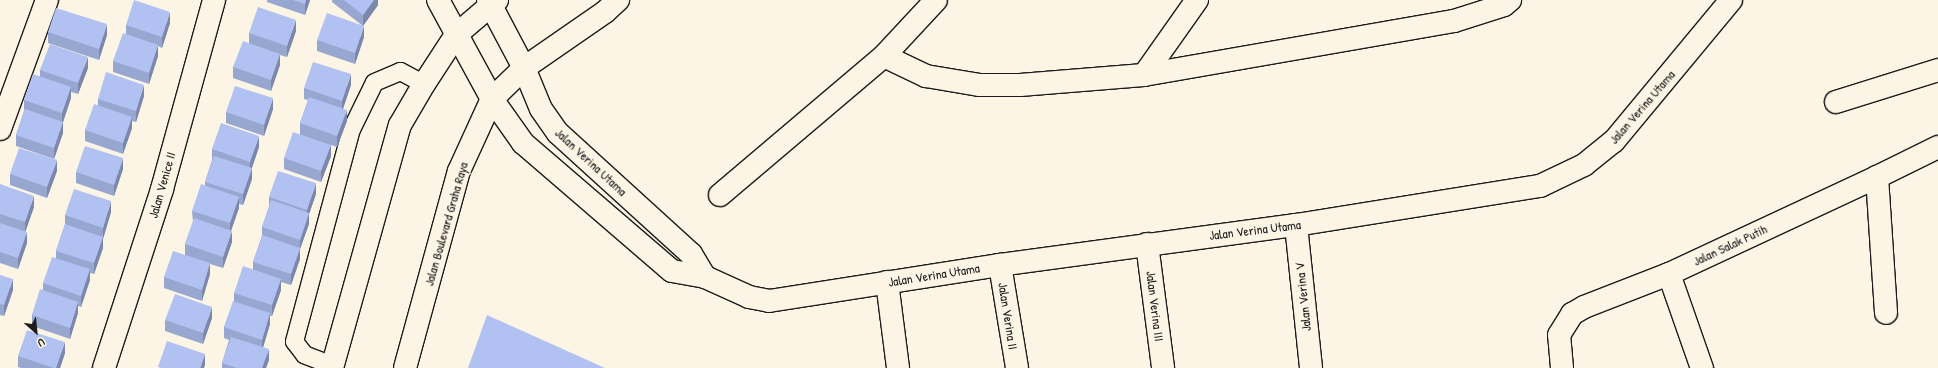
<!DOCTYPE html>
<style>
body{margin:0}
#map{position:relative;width:1938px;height:368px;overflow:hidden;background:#fcf5e5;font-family:"Patrick Hand",sans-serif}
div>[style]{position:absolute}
.roads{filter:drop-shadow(1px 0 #1c1c1c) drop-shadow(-1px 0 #1c1c1c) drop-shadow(0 1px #1c1c1c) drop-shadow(0 -1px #1c1c1c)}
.lane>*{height:17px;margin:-8.5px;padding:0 8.5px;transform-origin:8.5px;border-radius:8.5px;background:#fcf5e5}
.street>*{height:22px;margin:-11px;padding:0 11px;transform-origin:11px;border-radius:11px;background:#fcf5e5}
.secondary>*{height:22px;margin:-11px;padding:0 11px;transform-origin:11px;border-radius:11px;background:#fcf5e5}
.wall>*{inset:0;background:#98a7d0}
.shaded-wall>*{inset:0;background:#7c88a9}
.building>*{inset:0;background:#b1c2f2}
span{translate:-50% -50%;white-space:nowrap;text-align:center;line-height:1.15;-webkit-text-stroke:3px #fcf5e5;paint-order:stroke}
.street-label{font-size:13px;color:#1c1c1c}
.north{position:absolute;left:16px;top:312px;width:40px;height:40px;-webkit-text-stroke:3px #fcf5e5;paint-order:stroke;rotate:153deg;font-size:11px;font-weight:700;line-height:16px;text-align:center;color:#1c1c1c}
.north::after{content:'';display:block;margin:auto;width:14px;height:18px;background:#1c1c1c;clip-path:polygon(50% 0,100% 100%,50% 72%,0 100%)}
</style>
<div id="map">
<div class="roads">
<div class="lane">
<div style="left:332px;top:365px;width:30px;rotate:-159deg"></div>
<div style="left:304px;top:354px;width:16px;rotate:-128deg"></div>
<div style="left:294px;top:341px;width:220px;rotate:-75deg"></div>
<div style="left:351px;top:129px;width:52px;rotate:-63.9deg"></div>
<div style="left:374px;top:82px;width:28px;rotate:-23deg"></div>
<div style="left:400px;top:71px;width:27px;rotate:28deg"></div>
</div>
<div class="street">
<div style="left:438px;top:0;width:113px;rotate:61.4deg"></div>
<div style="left:492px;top:99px;width:54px;rotate:54.8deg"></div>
<div style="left:523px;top:143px;width:196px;rotate:40.7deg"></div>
<div style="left:672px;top:271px;width:34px;rotate:10deg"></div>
<div style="left:705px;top:277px;width:48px;rotate:24.4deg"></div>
<div style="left:749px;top:297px;width:20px;rotate:11deg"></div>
<div style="left:769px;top:301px;width:234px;rotate:-8.9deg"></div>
<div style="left:1000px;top:265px;width:299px;rotate:-7.7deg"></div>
<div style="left:1296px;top:225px;width:247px;rotate:-9.1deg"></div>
<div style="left:1540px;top:186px;width:49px;rotate:-25.5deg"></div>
<div style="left:1584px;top:165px;width:38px;rotate:-39deg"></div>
<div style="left:1614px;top:141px;width:183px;rotate:-50.3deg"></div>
<div style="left:488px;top:0;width:77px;rotate:62.1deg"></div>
<div style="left:524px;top:68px;width:44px;rotate:67.5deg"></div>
<div style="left:541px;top:109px;width:29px;rotate:55deg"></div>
<div style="left:558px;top:133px;width:180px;rotate:42.3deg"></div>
<div style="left:691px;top:254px;width:27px;rotate:59deg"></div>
<div style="left:884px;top:56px;width:47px;rotate:25.5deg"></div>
<div style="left:926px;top:76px;width:55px;rotate:9.5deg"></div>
<div style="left:980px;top:85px;width:40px"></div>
<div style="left:1020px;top:85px;width:124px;rotate:-4.6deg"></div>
<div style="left:1144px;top:75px;width:315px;rotate:-9.9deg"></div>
<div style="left:1454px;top:21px;width:52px;rotate:-17.7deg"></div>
<div style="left:1504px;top:5px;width:8px;rotate:-40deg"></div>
<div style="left:1144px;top:75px;width:92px;rotate:-54.8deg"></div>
<div style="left:1836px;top:102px;width:107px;rotate:-17.4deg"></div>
<div style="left:0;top:129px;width:137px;rotate:-70deg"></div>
<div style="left:1877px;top:177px;width:136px;rotate:86.2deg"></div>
<div style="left:720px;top:195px;width:215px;rotate:-40.3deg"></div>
<div style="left:884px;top:56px;width:76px;rotate:-47.1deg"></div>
<div style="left:1296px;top:225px;width:144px;rotate:84deg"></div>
<div style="left:1147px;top:244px;width:125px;rotate:82.6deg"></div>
<div style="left:1000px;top:265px;width:104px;rotate:80.6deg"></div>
<div style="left:1669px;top:274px;width:100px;rotate:70.7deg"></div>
<div style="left:887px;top:282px;width:87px;rotate:82.7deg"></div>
<div style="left:104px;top:368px;width:188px;rotate:-72deg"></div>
<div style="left:162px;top:189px;width:196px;rotate:-74.6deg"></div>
<div style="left:1562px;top:368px;width:33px;rotate:-95deg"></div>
<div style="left:1559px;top:335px;width:25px;rotate:-58deg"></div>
<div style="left:1572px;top:314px;width:14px;rotate:-30deg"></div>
<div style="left:1584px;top:307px;width:91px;rotate:-21.2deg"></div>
<div style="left:1669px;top:274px;width:230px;rotate:-25deg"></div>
<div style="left:1877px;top:177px;width:68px;rotate:-26.2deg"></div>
</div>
<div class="secondary">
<div style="left:332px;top:368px;width:252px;rotate:-74.4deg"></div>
<div style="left:400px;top:125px;width:48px;rotate:-59.7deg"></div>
<div style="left:424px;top:84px;width:59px;rotate:-56.9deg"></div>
<div style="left:456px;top:35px;width:54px;rotate:-40.5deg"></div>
<div style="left:405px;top:368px;width:204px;rotate:-74.7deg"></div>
<div style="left:459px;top:171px;width:79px;rotate:-65.4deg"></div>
<div style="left:492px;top:99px;width:45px;rotate:-44.1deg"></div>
<div style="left:524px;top:68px;width:98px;rotate:-34.7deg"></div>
<div style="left:605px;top:12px;width:18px;rotate:-43deg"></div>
</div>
</div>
<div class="wall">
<div style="clip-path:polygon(267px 0,310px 0,305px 15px,267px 2px)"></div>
<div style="clip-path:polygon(332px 0,378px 0,378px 5px,363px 26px,332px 2px)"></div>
<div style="clip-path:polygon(170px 23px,162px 48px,158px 46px,158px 56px,149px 84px,113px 72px,113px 61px,126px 34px,126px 25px)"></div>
<div style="clip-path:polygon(296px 31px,287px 57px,280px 55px,280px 65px,271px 91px,233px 78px,233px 67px,249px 43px,249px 33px)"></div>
<div style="clip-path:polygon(48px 32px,107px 35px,99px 60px,48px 43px)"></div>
<div style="clip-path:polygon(364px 37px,355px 64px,317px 51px,317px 40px)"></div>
<div style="clip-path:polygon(88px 68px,78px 94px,71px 92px,71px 98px,63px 122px,63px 133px,54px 159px,16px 146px,16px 135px,24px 111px,24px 100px,40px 76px,40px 70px)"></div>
<div style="clip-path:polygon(351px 85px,343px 108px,347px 121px,337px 147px,331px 145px,331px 156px,321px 182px,284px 169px,284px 158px,300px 134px,300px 123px,308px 100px,304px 99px,304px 88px)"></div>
<div style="clip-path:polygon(144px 96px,136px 122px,132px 121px,132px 128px,123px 154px,85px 141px,85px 130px,98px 105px,98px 99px)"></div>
<div style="clip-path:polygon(273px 109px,264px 136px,226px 123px,226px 112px)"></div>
<div style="clip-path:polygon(259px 147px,252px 168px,252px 179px,243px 205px,239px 204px,239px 208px,231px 230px,232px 242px,223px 268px,210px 264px,210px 274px,202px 301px,164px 288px,164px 277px,185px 255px,185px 244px,193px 222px,192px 211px,205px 186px,205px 182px,212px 160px,212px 149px)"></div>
<div style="clip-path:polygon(123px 169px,114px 196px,76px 183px,76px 172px)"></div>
<div style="clip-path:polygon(57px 171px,47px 198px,10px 185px,10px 174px)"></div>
<div style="clip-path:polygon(0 184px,34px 207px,25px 231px,27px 243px,18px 269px,0 263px)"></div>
<div style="clip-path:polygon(316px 194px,309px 214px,309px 224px,300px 249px,300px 259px,291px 285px,281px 282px,281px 290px,272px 316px,270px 316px,270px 324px,263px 347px,269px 360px,266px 368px,222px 368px,222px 363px,229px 340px,224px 338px,224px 327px,234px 301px,234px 293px,253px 270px,253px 262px,262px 236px,262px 227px,269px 207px,269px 197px)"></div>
<div style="clip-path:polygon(111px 212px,103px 239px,103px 248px,94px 274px,90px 273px,90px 280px,81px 307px,78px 306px,78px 313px,70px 339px,32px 326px,32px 315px,43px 290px,43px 283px,56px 258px,56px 251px,65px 224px,65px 215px)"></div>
<div style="clip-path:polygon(0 275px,13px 290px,4px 316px,0 315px)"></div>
<div style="clip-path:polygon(212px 318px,203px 344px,165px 331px,165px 320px)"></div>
<div style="clip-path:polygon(65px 353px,60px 368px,21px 368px,18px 367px,18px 356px)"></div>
</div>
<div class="shaded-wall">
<div style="clip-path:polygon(306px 0,310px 0,305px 15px,305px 4px)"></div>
<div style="clip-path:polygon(374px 0,378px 0,378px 5px,363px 26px,363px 15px)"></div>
<div style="clip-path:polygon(170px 12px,170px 23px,162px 48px,162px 37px)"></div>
<div style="clip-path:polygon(296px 20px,296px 31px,287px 57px,287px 46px)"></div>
<div style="clip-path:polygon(107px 24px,107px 35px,99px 60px,99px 49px)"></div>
<div style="clip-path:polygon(364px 26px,364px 37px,355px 64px,355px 53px)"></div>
<div style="clip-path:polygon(158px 45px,158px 56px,149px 84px,149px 73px)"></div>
<div style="clip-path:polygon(280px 54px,280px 65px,271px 91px,271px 80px)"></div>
<div style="clip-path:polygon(88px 57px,88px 68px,78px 94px,78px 83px)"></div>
<div style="clip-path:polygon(351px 74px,351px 85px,342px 112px,342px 101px)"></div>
<div style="clip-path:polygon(144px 85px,144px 96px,136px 122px,136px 111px)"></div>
<div style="clip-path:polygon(71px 87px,71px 98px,63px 122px,63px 133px,54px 159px,54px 148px,62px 124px,62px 113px)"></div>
<div style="clip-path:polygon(273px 98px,273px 109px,264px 136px,264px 125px)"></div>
<div style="clip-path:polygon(347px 110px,347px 121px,337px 147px,337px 136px)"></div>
<div style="clip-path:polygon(132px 117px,132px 128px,123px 154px,123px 143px)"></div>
<div style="clip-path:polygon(259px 136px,259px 147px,250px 173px,250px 162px)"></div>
<div style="clip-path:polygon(331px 145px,331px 156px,321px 182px,321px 171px)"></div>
<div style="clip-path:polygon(123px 158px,123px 169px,114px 196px,114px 185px)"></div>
<div style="clip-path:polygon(57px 160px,57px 171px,47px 198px,47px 187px)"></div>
<div style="clip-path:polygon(252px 168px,252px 179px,243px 205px,243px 194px)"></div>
<div style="clip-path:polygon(316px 183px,316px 194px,309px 214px,309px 224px,300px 249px,300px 259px,291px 285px,291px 274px,300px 249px,300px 240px,307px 220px,307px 210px)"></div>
<div style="clip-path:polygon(34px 196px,34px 207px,25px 233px,25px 222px)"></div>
<div style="clip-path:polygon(239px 197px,239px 208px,230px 234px,230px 223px)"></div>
<div style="clip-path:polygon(111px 201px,111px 212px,103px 239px,103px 228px)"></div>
<div style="clip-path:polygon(232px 231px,232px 242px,223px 268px,223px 257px)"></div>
<div style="clip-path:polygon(27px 232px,27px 243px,18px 269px,18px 258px)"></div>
<div style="clip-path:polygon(103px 237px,103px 248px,94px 274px,94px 263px)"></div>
<div style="clip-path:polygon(210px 263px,210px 274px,202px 301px,202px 290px)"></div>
<div style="clip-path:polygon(90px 269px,90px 280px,81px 307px,81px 296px)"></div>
<div style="clip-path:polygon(13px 279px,13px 290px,4px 316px,4px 305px)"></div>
<div style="clip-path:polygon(281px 279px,281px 290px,272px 316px,272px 305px)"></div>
<div style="clip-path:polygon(78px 302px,78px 313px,70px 339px,70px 328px)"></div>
<div style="clip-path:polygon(212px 307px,212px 318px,203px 344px,203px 333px)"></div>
<div style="clip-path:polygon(270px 313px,270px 324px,262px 351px,262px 340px)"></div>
<div style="clip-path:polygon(65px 342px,65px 353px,60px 368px,56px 368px)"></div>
<div style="clip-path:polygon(269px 349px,269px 360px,266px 368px,262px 368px)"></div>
<div style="clip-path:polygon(205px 354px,205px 365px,204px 368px,200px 368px)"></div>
</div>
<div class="building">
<div style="clip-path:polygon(134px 0,170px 12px,162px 37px,126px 25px)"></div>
<div style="clip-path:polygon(293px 0,306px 0,305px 4px)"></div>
<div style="clip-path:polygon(344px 0,374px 0,363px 15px)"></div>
<div style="clip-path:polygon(258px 7px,296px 20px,287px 46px,249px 33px)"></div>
<div style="clip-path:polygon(56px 8px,107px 24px,99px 49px,48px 32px)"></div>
<div style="clip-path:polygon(327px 13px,364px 26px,355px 53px,317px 40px)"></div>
<div style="clip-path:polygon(123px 33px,158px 45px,149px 73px,113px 61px)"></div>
<div style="clip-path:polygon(243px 41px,280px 54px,271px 80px,233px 67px)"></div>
<div style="clip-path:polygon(50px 44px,88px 57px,78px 83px,40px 70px)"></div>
<div style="clip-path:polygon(313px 62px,351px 74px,342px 101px,304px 88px)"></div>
<div style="clip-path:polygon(106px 72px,144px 85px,136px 111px,98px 99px)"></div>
<div style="clip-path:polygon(33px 74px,71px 87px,62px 113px,24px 100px)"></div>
<div style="clip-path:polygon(235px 86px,273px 98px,264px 125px,226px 112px)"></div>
<div style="clip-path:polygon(309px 97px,347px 110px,337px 136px,300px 123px)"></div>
<div style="clip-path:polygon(94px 104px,132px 117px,123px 143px,85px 130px)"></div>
<div style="clip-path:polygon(25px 109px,63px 122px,54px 148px,16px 135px)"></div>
<div style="clip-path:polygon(221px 123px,259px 136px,250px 162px,212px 149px)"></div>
<div style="clip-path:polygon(293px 132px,331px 145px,321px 171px,284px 158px)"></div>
<div style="clip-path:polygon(85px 146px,123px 158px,114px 185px,76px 172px)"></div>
<div style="clip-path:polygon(19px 148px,57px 160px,47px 187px,10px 174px)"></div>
<div style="clip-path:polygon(214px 156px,252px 168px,243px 194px,205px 182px)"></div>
<div style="clip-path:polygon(278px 171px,316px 183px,307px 210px,269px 197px)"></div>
<div style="clip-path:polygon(0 184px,34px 196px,25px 222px,0 214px)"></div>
<div style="clip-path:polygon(201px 184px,239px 197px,230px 223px,192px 211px)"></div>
<div style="clip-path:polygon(74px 189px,111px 201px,103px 228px,65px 215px)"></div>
<div style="clip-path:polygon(271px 200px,309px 213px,300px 240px,262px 227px)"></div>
<div style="clip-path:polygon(194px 218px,232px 231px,223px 257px,185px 244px)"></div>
<div style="clip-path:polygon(0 223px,27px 232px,18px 258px,0 252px)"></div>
<div style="clip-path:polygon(65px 224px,103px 237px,94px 263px,56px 251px)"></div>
<div style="clip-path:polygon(262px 235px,300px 248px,291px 274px,253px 262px)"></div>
<div style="clip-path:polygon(173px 251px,210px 263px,202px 290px,164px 277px)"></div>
<div style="clip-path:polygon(52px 257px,90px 269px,81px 296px,43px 283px)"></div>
<div style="clip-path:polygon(243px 266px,281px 279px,272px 305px,234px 293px)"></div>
<div style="clip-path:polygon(0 275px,13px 279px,4px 305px,0 304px)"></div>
<div style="clip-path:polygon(40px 289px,78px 302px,70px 328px,32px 315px)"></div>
<div style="clip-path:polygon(175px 294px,212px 307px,203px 333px,165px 320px)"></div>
<div style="clip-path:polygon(233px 301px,270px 313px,262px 340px,224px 327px)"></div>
<div style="clip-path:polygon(487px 315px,605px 368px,468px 368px)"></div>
<div style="clip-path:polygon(27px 330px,65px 342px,56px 368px,54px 368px,18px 356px)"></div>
<div style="clip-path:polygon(231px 337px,269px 349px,262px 368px,237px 368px,222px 363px)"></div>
<div style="clip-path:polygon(167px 341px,205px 354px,200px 368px,161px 368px,158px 367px)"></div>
</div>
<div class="street-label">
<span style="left:1642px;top:107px;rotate:-49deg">Jalan Verina Utama</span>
<span style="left:591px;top:162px;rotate:43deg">Jalan Verina Utama</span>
<span style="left:162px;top:185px;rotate:-74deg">Jalan Venice II</span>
<span style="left:446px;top:224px;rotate:-74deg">Jalan Boulevard Graha Raya</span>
<span style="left:1255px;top:230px;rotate:-7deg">Jalan Verina Utama</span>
<span style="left:1730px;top:245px;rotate:-25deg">Jalan Salak Putih</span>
<span style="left:934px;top:275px;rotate:-9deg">Jalan Verina Utama</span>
<span style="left:1303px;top:297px;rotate:-96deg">Jalan Verina V</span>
<span style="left:1155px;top:306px;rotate:83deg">Jalan Verina III</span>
<span style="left:1008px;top:316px;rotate:81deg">Jalan Verina II</span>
</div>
<div class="north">U</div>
</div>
